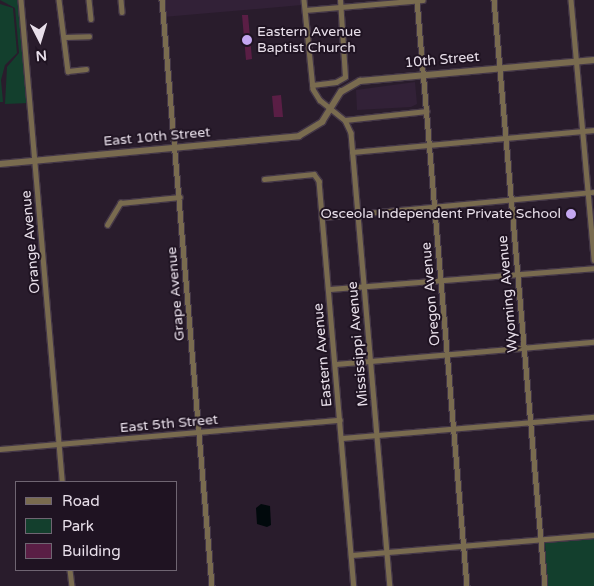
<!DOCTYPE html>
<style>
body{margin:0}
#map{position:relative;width:594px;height:586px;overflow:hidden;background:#291c2c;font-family:"Varela Round",sans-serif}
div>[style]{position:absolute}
.built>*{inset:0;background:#322137}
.green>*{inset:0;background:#133f2d}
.water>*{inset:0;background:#01090c}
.building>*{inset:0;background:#5a1e45}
.roads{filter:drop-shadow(1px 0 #443747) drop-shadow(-1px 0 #443747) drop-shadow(0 1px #443747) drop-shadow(0 -1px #443747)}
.minor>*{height:4.5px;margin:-2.25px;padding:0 2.25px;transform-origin:2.25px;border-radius:2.25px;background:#796b4f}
.tertiary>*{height:5.5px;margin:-2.75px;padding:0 2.75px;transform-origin:2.75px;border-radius:2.75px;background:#796b4f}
.dots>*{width:14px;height:14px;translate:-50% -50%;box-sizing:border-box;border:2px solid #1f1322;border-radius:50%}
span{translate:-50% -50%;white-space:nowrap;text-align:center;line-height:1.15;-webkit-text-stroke:4px #1f1322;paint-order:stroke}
.poi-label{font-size:14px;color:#e8dfea}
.left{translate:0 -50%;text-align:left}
.right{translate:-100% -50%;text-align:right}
.street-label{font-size:14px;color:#e8dfea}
.legend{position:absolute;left:15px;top:481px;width:162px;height:90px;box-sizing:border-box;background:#1f1322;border:1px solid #6f6572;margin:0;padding:6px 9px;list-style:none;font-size:15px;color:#e8dfea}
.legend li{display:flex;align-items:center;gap:10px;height:25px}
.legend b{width:25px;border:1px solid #6f6572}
.north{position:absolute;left:15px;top:15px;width:50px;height:50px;-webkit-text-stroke:4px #1f1322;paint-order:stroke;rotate:175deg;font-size:14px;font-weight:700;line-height:20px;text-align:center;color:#e8dfea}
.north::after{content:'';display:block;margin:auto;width:18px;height:22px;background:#e8dfea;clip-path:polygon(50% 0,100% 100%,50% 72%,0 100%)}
</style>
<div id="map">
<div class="built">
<div style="clip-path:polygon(161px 0,301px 0,302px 5px,163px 17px)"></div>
<div style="clip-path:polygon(415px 82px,417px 104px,411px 107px,357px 110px,356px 90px)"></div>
</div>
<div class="green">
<div style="clip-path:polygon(0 0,20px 0,29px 103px,5px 104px,7px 67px,19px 53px,15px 8px)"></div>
<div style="clip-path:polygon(0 4px,13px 8px,17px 53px,5px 65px,1px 80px,3px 102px,0 102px)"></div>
<div style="clip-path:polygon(594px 537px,594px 586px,547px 586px,545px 542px)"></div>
</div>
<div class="water">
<div style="clip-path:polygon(261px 504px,270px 506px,271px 525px,267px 527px,257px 524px,256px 508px)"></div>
</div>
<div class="building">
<div style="clip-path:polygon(242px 15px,248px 15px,252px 59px,246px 60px)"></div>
<div style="clip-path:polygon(281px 95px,283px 117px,274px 117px,272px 96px)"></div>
</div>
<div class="roads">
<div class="minor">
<div style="left:21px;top:0;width:484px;rotate:85.1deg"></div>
<div style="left:59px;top:0;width:72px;rotate:82.8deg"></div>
<div style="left:68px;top:71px;width:18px;rotate:-6deg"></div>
<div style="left:89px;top:0;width:19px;rotate:84deg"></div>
<div style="left:121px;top:0;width:12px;rotate:85deg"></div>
<div style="left:162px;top:0;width:588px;rotate:85.12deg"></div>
<div style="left:304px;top:0;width:89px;rotate:84.2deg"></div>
<div style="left:313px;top:89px;width:13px;rotate:58deg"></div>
<div style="left:320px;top:100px;width:32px;rotate:39deg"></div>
<div style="left:345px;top:120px;width:14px;rotate:65deg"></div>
<div style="left:351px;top:133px;width:455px;rotate:85.1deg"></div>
<div style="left:417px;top:0;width:588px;rotate:85.12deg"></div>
<div style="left:494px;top:0;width:588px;rotate:85.03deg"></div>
<div style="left:571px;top:0;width:261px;rotate:84.9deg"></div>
<div style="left:305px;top:10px;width:118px;rotate:-4.8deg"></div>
<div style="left:65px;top:37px;width:24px;rotate:-2deg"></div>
<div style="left:312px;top:85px;width:24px;rotate:-7deg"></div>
<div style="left:336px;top:82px;width:10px;rotate:-29deg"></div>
<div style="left:345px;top:77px;width:77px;rotate:-93.7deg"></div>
<div style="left:345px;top:120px;width:82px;rotate:-6.3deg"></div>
<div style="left:352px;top:152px;width:243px;rotate:-5.2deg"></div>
<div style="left:264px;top:179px;width:50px;rotate:-5.7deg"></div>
<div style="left:314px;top:174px;width:9px;rotate:54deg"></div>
<div style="left:319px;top:181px;width:407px;rotate:85.1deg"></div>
<div style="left:323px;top:217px;width:272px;rotate:-5.3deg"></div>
<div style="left:107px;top:225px;width:26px;rotate:-59deg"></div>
<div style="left:120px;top:203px;width:60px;rotate:-5.7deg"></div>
<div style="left:329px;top:289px;width:266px;rotate:-4.5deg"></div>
<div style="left:335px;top:364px;width:260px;rotate:-4.9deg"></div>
<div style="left:342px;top:438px;width:253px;rotate:-4.8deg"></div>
<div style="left:0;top:449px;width:341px;rotate:-4.9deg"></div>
<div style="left:351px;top:555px;width:244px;rotate:-4.7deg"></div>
<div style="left:70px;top:570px;width:16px;rotate:83deg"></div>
</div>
<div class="tertiary">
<div style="left:0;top:164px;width:300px;rotate:-5.3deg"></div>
<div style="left:299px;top:136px;width:27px;rotate:-31deg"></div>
<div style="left:322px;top:122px;width:36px;rotate:-58deg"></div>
<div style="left:341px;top:92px;width:22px;rotate:-30deg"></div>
<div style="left:360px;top:81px;width:235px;rotate:-5.1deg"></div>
</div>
</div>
<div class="dots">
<div style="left:247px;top:40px;background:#c4a7f1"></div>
<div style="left:571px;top:214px;background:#c4a7f1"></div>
</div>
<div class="poi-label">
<span class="left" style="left:257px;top:40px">Eastern Avenue<br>Baptist Church</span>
<span class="right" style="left:561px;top:214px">Osceola Independent Private School</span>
</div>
<div class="street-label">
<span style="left:442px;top:60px;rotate:-5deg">10th Street</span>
<span style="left:157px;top:137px;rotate:-5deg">East 10th Street</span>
<span style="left:31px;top:242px;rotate:-95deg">Orange Avenue</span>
<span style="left:176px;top:294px;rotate:-95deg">Grape Avenue</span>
<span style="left:431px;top:294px;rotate:-95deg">Oregon Avenue</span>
<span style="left:508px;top:294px;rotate:-95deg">Wyoming Avenue</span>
<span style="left:358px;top:344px;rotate:-95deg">Mississippi Avenue</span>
<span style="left:323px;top:355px;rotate:-95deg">Eastern Avenue</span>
<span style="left:169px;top:424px;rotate:-5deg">East 5th Street</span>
</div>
<ul class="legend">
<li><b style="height:6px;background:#796b4f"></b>Road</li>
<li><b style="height:14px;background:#133f2d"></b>Park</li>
<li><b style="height:14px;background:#5a1e45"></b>Building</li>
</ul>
<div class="north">N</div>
</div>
